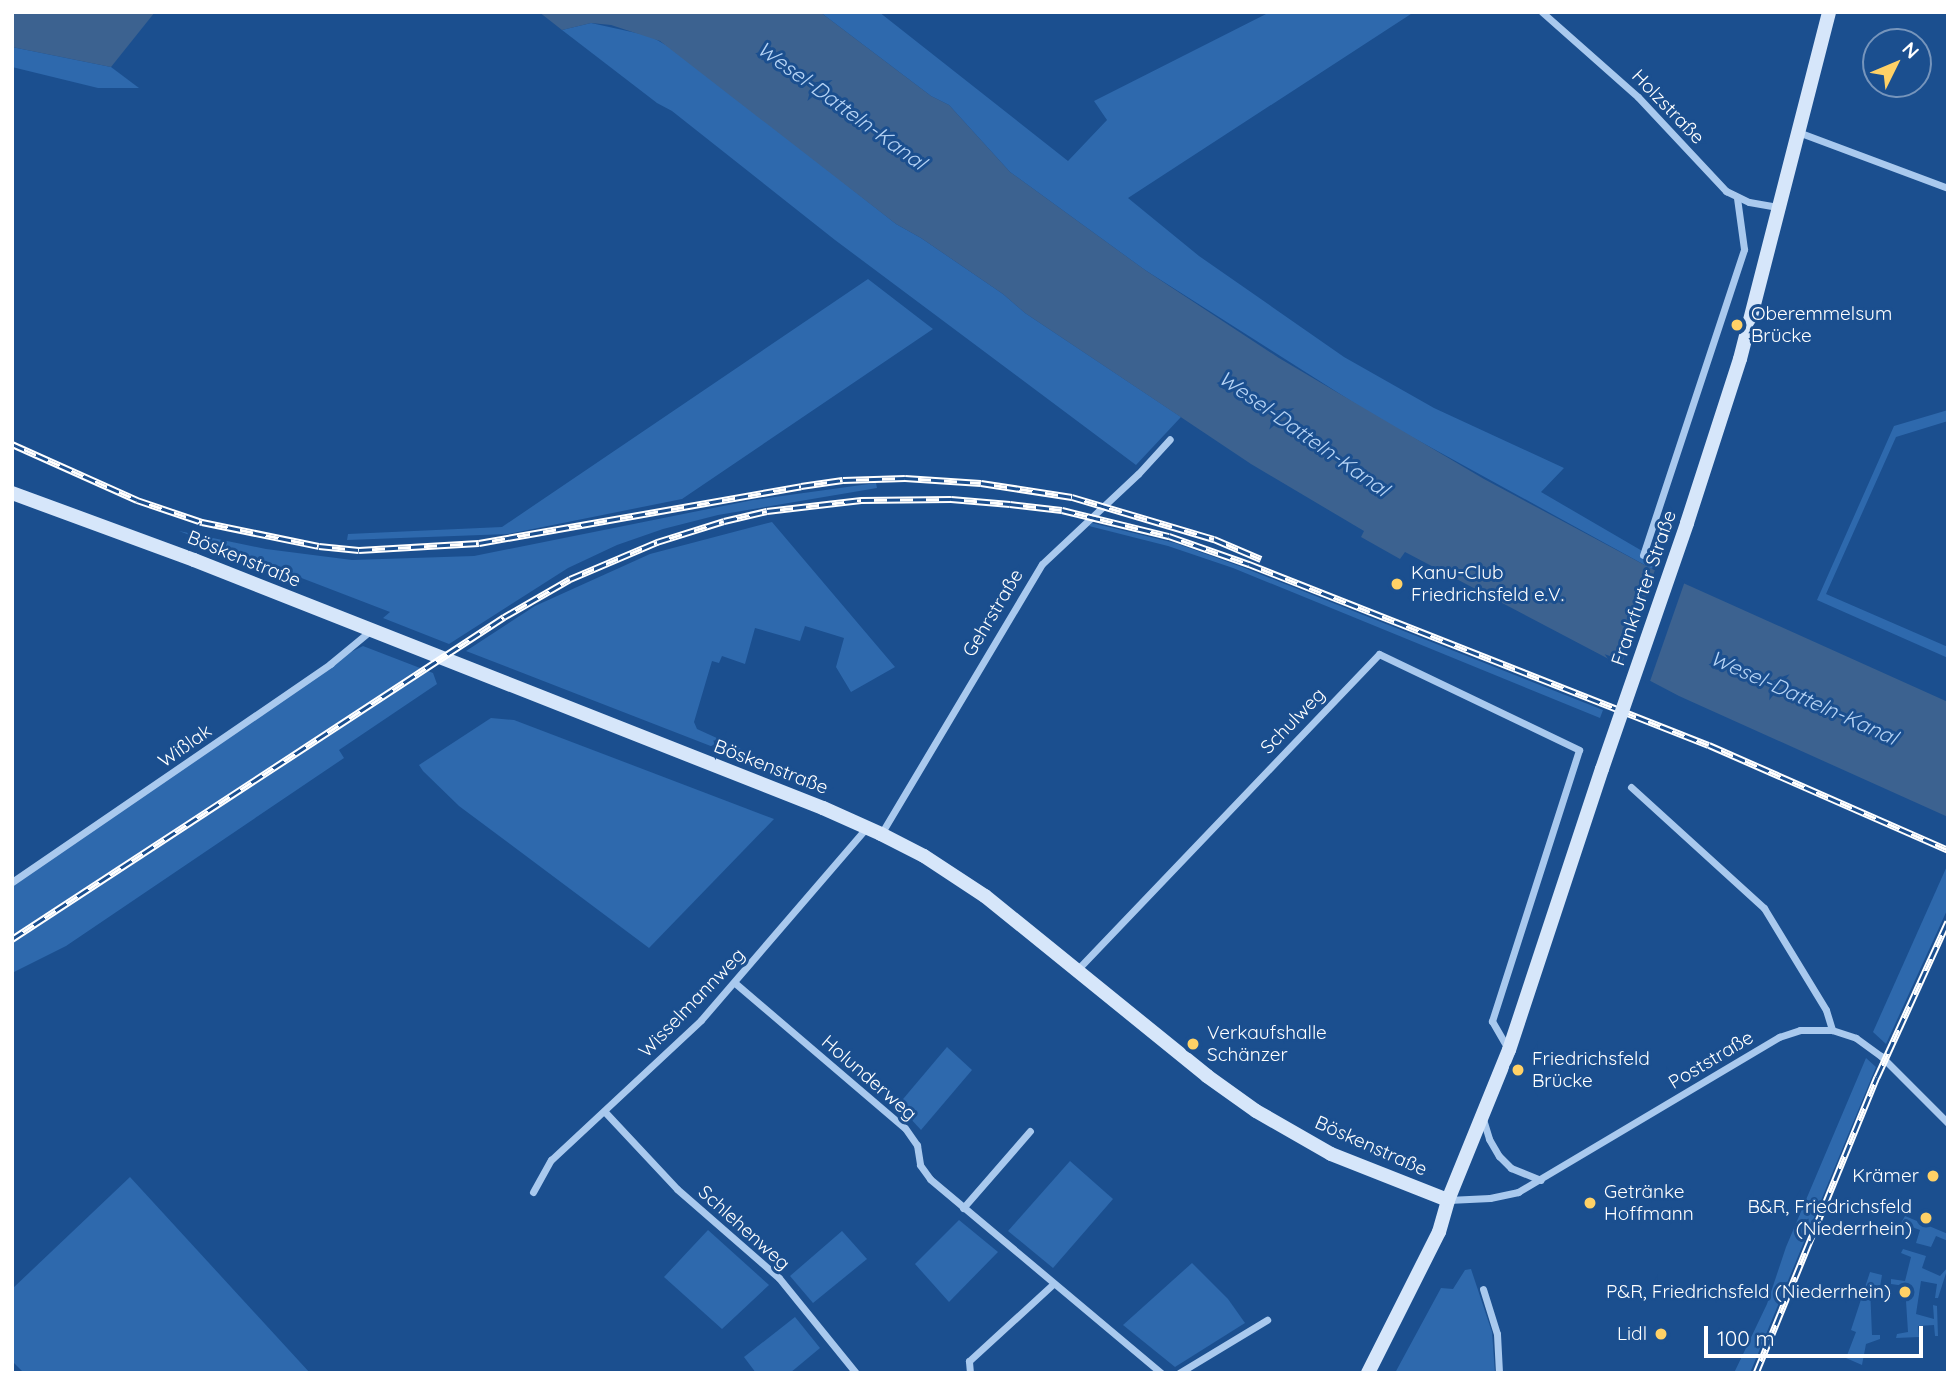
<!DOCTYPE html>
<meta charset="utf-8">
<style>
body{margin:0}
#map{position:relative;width:1960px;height:1385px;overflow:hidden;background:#1b4f8f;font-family:Quicksand,sans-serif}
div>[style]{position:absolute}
.green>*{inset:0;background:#2e69ad}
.water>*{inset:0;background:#3c6290}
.pier>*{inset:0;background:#1b4f8f}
.minor>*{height:7px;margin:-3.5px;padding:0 3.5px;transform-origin:3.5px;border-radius:3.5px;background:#a9c9ee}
.secondary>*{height:14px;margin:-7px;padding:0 7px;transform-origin:7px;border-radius:7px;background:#d6e6fa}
.rail>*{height:7px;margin-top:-3.5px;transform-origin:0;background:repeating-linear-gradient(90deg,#1b4f8f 0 13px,#fff 0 26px);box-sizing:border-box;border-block:2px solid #fff}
.secondary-bridge>*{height:14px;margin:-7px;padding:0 7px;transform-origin:7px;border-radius:7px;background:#d6e6fa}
.dots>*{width:19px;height:19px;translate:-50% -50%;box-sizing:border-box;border:4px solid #1b4f8f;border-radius:50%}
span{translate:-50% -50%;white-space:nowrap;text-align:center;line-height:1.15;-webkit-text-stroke:6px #1b4f8f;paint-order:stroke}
.street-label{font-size:19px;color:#fff}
.poi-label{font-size:19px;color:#fff}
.left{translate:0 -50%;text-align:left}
.right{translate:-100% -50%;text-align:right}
.water-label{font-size:21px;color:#b5d3f5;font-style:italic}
.frame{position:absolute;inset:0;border:14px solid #fff;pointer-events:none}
.north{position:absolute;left:1862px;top:28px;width:70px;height:70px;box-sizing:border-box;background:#1b4f8f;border:2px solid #7695bc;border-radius:50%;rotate:47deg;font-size:19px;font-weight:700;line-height:28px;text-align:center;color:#fff}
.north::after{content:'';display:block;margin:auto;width:24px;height:32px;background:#ffd166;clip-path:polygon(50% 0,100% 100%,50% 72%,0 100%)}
.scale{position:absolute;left:1704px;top:1326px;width:219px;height:32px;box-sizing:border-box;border:4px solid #fff;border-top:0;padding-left:9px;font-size:21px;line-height:24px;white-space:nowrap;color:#fff;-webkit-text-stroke:5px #1b4f8f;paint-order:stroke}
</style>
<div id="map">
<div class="green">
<div style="clip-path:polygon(820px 12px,879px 12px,1068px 161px,1107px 120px,1094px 101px,1270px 12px,1414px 12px,1128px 198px,1199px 256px,1344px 357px,1434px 408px,1564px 468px,1541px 492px,1656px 559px,1652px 569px,1381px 420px,1145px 270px,1010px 172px,949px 105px,931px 96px)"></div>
<div style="clip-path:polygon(591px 23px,650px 36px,678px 52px,896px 224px,921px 238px,1003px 294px,1025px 313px,1181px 417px,1136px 465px,835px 240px,672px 111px,657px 103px,562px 30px)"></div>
<div style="clip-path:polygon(12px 47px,111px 67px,139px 88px,98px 88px,12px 67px)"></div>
<div style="clip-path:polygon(868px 279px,933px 329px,682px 499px,508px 534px,347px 540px,348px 534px,502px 527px)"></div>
<div style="clip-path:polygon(1948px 410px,1948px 421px,1896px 437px,1826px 594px,1948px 647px,1948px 658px,1817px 600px,1894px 426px)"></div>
<div style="clip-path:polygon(876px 483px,877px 488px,718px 515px,663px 529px,617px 545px,568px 568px,449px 644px,383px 618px,390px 612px,179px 531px,266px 549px,352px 560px,474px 556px,753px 500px)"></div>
<div style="clip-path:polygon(772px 522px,895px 667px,851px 692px,836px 667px,844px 638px,805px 626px,800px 641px,755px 628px,745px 664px,722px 656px,719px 663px,712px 661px,694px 722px,697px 729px,774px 764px,775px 771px,466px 651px,535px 606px,650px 554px)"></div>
<div style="clip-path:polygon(1092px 523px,1175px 543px,1242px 567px,1603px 710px,1600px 718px,1233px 568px,1168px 546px,1089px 526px)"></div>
<div style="clip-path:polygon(363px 646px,433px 673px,437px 684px,339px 750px,344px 758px,66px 946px,12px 973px,12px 884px,345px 655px)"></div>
<div style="clip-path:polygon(491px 718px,514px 720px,774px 819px,649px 948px,459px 806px,423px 771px,419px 765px)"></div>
<div style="clip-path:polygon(1947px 866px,1948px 908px,1886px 1044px,1873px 1032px)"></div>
<div style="clip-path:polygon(947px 1047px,972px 1070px,921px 1130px,898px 1105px)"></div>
<div style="clip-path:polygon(1866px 1058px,1876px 1067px,1750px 1373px,1734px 1373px,1767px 1304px,1786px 1247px)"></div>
<div style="clip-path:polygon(1070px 1161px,1113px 1199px,1053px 1268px,1008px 1231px)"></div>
<div style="clip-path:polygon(130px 1177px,310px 1373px,24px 1373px,12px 1361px,12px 1289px)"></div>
<div style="clip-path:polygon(1905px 1216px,1948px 1234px,1948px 1241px,1936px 1236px,1931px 1247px,1916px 1243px,1920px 1230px,1901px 1223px)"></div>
<div style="clip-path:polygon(959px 1220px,998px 1252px,949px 1302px,915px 1264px)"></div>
<div style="clip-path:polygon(708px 1230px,769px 1285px,722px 1329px,664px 1277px)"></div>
<div style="clip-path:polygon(842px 1231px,867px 1259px,813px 1303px,790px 1276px)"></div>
<div style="clip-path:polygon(1903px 1249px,1926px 1256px,1922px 1268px,1940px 1276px,1948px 1267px,1938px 1298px,1935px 1298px,1937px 1284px,1921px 1281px,1916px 1314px,1934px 1319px,1933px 1305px,1937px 1306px,1938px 1336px,1935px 1336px,1934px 1325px,1918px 1326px,1919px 1337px,1896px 1338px,1897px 1334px,1908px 1332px,1905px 1286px,1891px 1284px,1891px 1279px,1905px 1281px,1911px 1257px,1901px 1253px)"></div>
<div style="clip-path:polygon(1192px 1263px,1228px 1299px,1245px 1323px,1175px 1367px,1123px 1325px)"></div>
<div style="clip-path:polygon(1471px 1269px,1492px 1332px,1495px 1373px,1395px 1373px,1441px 1288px,1453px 1289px,1465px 1270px)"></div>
<div style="clip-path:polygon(1870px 1272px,1882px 1275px,1880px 1287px,1870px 1287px,1872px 1335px,1880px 1335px,1880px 1339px,1866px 1344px,1862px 1365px,1846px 1358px,1856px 1332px,1851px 1330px)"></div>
<div style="clip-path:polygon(795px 1317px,820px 1348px,790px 1373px,756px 1373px,744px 1357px)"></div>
</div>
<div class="water">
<div style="clip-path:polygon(12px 12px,155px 12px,111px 67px,12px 47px)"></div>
<div style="clip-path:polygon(539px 12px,820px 12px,931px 96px,949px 105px,1010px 172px,1145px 270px,1279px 358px,1484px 479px,1652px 569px,1948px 702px,1948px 817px,1679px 696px,1405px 552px,1400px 559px,1361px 537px,1364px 531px,1251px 464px,1025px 313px,1003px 294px,921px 238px,896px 224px,660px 41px,611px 25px,591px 23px,562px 30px)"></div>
</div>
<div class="pier">
<div style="clip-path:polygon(1656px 567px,1685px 581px,1649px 684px,1620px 669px)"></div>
</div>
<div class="minor">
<div style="left:1542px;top:12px;width:128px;rotate:41.5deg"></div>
<div style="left:1638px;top:97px;width:129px;rotate:46.9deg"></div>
<div style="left:1726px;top:191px;width:25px;rotate:26deg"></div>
<div style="left:1749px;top:202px;width:29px;rotate:10deg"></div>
<div style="left:1798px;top:132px;width:160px;rotate:20.5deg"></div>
<div style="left:1643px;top:555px;width:322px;rotate:-71.7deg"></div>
<div style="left:1744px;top:249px;width:51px;rotate:-97.8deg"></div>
<div style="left:1631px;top:787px;width:180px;rotate:42.3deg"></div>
<div style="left:1764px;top:908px;width:119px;rotate:58.7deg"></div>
<div style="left:1826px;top:1010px;width:21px;rotate:73deg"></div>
<div style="left:881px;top:834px;width:314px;rotate:-59.2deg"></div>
<div style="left:1042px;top:564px;width:132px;rotate:-43.2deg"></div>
<div style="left:1138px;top:474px;width:47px;rotate:-47.6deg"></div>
<div style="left:12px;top:882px;width:386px;rotate:-34.4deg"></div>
<div style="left:330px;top:664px;width:52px;rotate:-39.5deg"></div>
<div style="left:1077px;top:970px;width:437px;rotate:-46.3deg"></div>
<div style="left:1379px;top:654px;width:222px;rotate:25.6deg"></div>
<div style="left:1579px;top:750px;width:285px;rotate:107.8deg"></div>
<div style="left:1492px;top:1021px;width:32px;rotate:60deg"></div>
<div style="left:735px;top:983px;width:223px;rotate:40.5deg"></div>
<div style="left:905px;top:1128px;width:21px;rotate:55deg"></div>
<div style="left:917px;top:1145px;width:20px;rotate:81deg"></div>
<div style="left:920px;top:1165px;width:17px;rotate:54deg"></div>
<div style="left:930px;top:1179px;width:302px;rotate:40deg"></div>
<div style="left:605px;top:1112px;width:105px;rotate:46.9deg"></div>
<div style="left:677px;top:1189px;width:135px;rotate:41.1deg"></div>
<div style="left:779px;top:1278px;width:122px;rotate:51deg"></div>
<div style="left:1483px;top:1119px;width:21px;rotate:73deg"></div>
<div style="left:1489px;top:1139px;width:20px;rotate:60deg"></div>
<div style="left:1499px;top:1156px;width:17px;rotate:45deg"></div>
<div style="left:1511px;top:1168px;width:32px;rotate:22deg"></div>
<div style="left:533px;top:1192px;width:37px;rotate:-61deg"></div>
<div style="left:551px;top:1160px;width:205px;rotate:-43deg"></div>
<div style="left:701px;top:1020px;width:255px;rotate:-49.3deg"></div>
<div style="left:1448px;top:1200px;width:42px;rotate:-2.7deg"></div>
<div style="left:1490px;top:1198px;width:29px;rotate:-12deg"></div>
<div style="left:1518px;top:1192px;width:304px;rotate:-30.7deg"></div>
<div style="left:1779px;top:1037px;width:22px;rotate:-18deg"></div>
<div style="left:1800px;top:1030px;width:32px"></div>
<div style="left:1832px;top:1030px;width:25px;rotate:18deg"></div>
<div style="left:1856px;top:1038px;width:31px;rotate:36deg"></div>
<div style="left:1881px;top:1056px;width:95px;rotate:45deg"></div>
<div style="left:963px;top:1208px;width:102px;rotate:-49deg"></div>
<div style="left:1483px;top:1289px;width:47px;rotate:72.7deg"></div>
<div style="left:1497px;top:1334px;width:39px;rotate:87deg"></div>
<div style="left:970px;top:1373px;width:12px;rotate:-95deg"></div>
<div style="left:969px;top:1361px;width:114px;rotate:-42.5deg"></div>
<div style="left:1179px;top:1373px;width:103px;rotate:-31.1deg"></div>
</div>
<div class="secondary">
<div style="left:12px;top:493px;width:194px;rotate:20.2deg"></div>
<div style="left:194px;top:560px;width:676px;rotate:21.52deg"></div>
<div style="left:823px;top:808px;width:64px;rotate:24.1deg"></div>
<div style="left:881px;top:834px;width:48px;rotate:27.1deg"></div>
<div style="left:924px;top:856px;width:73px;rotate:33.3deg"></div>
<div style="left:985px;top:896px;width:286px;rotate:39deg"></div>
<div style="left:1207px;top:1076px;width:60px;rotate:35.5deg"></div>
<div style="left:1256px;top:1111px;width:86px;rotate:29.8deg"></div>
<div style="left:1331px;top:1154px;width:126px;rotate:21.5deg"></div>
<div style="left:1687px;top:523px;width:172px;rotate:-72.1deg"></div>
<div style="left:1740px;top:359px;width:358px;rotate:-75.6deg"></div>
<div style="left:1368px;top:1373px;width:158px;rotate:-63.3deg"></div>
<div style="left:1439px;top:1232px;width:33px;rotate:-74deg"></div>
<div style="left:1448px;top:1200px;width:162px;rotate:-67.9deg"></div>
<div style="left:1509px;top:1050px;width:296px;rotate:-71.7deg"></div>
</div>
<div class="rail">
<div style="left:12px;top:444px;width:137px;rotate:24.1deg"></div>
<div style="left:137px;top:500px;width:69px;rotate:18.7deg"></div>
<div style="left:202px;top:522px;width:119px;rotate:11.6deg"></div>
<div style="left:319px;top:546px;width:40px;rotate:5.7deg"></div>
<div style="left:359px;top:550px;width:120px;rotate:-3.3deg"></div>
<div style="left:479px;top:543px;width:327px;rotate:-10deg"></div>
<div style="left:801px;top:486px;width:42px;rotate:-8.1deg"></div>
<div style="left:843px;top:480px;width:62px;rotate:-1.8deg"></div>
<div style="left:905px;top:478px;width:76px;rotate:3.8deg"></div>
<div style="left:981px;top:483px;width:92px;rotate:8.7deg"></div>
<div style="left:1072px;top:497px;width:148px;rotate:16.5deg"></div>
<div style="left:1214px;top:539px;width:51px;rotate:23.1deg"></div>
<div style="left:12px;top:939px;width:588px;rotate:-33.2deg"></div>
<div style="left:504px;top:617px;width:76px;rotate:-29.9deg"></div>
<div style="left:570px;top:579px;width:95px;rotate:-23deg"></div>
<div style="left:657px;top:542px;width:70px;rotate:-17.4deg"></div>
<div style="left:724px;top:521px;width:44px;rotate:-13.1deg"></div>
<div style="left:767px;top:511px;width:95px;rotate:-6.7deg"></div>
<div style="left:861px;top:500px;width:90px;rotate:-0.6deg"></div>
<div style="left:951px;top:499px;width:59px;rotate:4.8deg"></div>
<div style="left:1010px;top:504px;width:52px;rotate:6.6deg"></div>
<div style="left:1062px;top:510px;width:110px;rotate:13.7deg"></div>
<div style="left:1169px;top:536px;width:85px;rotate:19.3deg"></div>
<div style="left:1249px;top:564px;width:494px;rotate:21.5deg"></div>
<div style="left:1709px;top:745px;width:261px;rotate:23.7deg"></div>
<div style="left:1756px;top:1373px;width:320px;rotate:-67.8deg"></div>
<div style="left:1877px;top:1077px;width:171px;rotate:-65.5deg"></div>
</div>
<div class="secondary-bridge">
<div style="left:1602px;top:769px;width:260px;rotate:-70.9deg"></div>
</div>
<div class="dots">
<div style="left:1737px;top:325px;background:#ffd166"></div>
<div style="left:1397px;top:584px;background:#ffd166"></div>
<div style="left:1193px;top:1044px;background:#ffd166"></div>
<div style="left:1518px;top:1070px;background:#ffd166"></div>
<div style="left:1933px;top:1176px;background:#ffd166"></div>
<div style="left:1590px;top:1203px;background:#ffd166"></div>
<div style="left:1926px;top:1218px;background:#ffd166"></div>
<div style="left:1905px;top:1292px;background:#ffd166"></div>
<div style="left:1661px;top:1334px;background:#ffd166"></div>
</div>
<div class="street-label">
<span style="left:1668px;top:107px;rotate:46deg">Holzstraße</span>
<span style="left:244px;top:559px;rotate:22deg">Böskenstraße</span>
<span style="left:1644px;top:588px;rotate:-71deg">Frankfurter Straße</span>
<span style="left:993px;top:613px;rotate:-59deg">Gehrstraße</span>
<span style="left:1293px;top:721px;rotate:-46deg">Schulweg</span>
<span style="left:185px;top:746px;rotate:-35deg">Wißlak</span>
<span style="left:771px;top:767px;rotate:21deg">Böskenstraße</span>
<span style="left:692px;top:1003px;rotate:-46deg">Wisselmannweg</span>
<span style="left:1711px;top:1060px;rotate:-31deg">Poststraße</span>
<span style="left:869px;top:1078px;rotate:41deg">Holunderweg</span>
<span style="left:1371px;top:1146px;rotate:24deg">Böskenstraße</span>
<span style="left:744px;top:1228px;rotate:42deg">Schlehenweg</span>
</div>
<div class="poi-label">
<span class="left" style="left:1751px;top:325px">Oberemmelsum<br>Brücke</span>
<span class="left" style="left:1411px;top:584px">Kanu-Club<br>Friedrichsfeld e.V.</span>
<span class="left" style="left:1207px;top:1044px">Verkaufshalle<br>Schänzer</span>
<span class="left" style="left:1532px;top:1070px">Friedrichsfeld<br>Brücke</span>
<span class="right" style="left:1919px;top:1176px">Krämer</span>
<span class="left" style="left:1604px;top:1203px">Getränke<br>Hoffmann</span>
<span class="right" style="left:1912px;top:1218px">B&amp;R, Friedrichsfeld<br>(Niederrhein)</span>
<span class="right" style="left:1891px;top:1292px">P&amp;R, Friedrichsfeld (Niederrhein)</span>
<span class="right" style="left:1647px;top:1334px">Lidl</span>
</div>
<div class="water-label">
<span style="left:842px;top:105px;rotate:36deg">Wesel-Datteln-Kanal</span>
<span style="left:1304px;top:433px;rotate:35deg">Wesel-Datteln-Kanal</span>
<span style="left:1804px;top:697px;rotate:24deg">Wesel-Datteln-Kanal</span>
</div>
<div class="frame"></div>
<div class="north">N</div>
<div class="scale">100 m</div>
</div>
